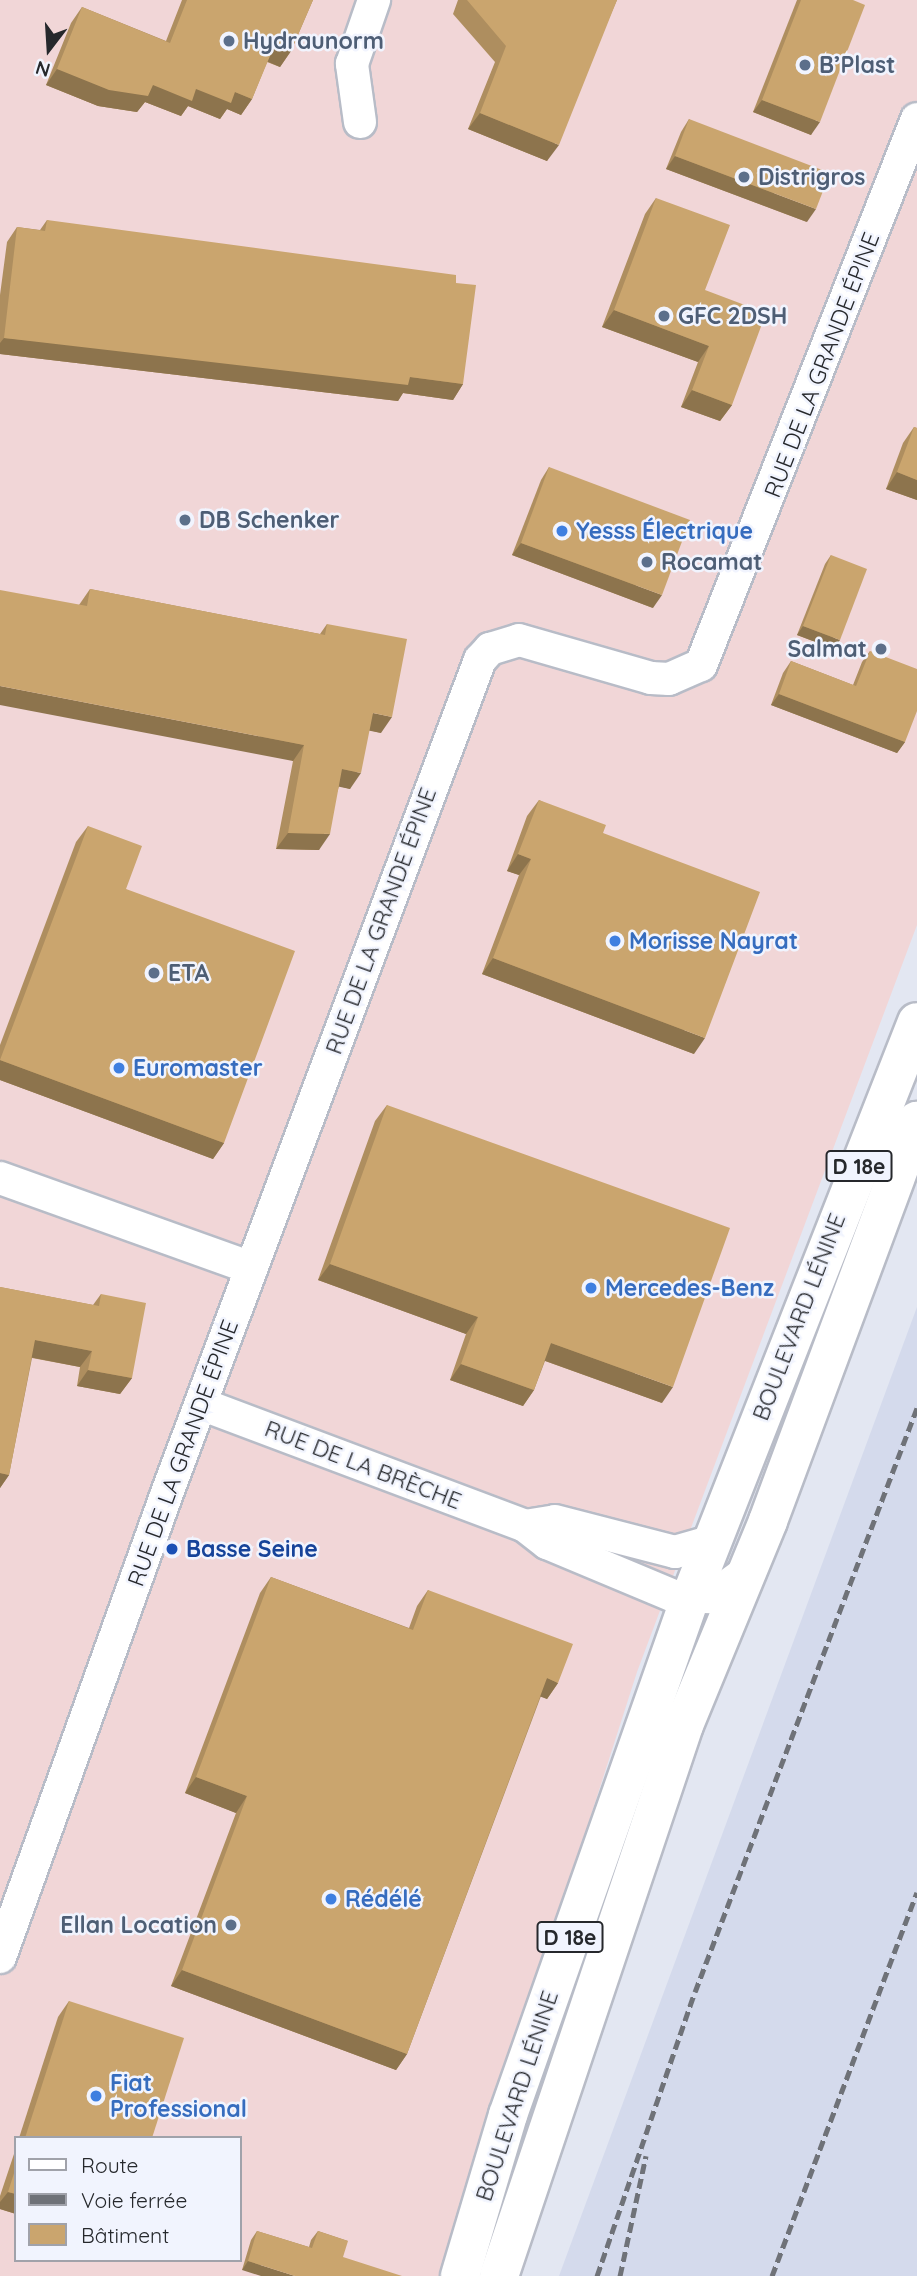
<!DOCTYPE html>
<meta charset="utf-8">
<style>
body{margin:0}
#map{position:relative;width:917px;height:2276px;overflow:hidden;background:#e3e7f2;font-family:Quicksand,sans-serif}
div>[style]{position:absolute}
.built>*{inset:0;background:#d4daec}
.industrial>*{inset:0;background:#f1d6d7}
.roads{filter:drop-shadow(2px 0 #b8bcc7) drop-shadow(-2px 0 #b8bcc7) drop-shadow(0 2px #b8bcc7) drop-shadow(0 -2px #b8bcc7)}
.street>*{height:32px;margin:-16px;padding:0 16px;transform-origin:16px;border-radius:16px;background:#fff}
.primary>*{height:38px;margin:-19px;padding:0 19px;transform-origin:19px;border-radius:19px;background:#fff}
.rail>*{height:5px;margin-top:-2.5px;transform-origin:0;background:repeating-linear-gradient(90deg,#6f7278 0 10px,transparent 0 15px)}
.wall>*{inset:0;background:#ae8e5f}
.shaded-wall>*{inset:0;background:#8d744d}
.building>*{inset:0;background:#caa56e}
.dots>*{width:19px;height:19px;translate:-50% -50%;box-sizing:border-box;border:4px solid #f1f4fe;border-radius:50%}
span{translate:-50% -50%;white-space:nowrap;text-align:center;line-height:1.15;-webkit-text-stroke:5px #f1f4fe;paint-order:stroke}
.shield-label span{padding:2px 5px;background:#f1f4fe;border:2px solid;border-radius:5px;-webkit-text-stroke-width:0}
.shield-label{font-size:21px;color:#26282c;font-weight:700}
.service-label{font-size:23px;color:#4e5e75;font-weight:700}
.left{translate:0 -50%;text-align:left}
.right{translate:-100% -50%;text-align:right}
.street-label{font-size:23px;color:#26282c}
.shop-label{font-size:23px;color:#366cbe;font-weight:700}
.transit-label{font-size:23px;color:#164399;font-weight:700}
.legend{position:absolute;left:14px;top:2136px;width:228px;height:126px;box-sizing:border-box;background:#f1f4fe;border:2px solid #a0a2aa;margin:0;padding:9px 12px;list-style:none;font-size:21px;color:#26282c}
.legend li{display:flex;align-items:center;gap:14px;height:35px}
.legend b{width:35px;border:2px solid #a0a2aa}
.north{position:absolute;left:14px;top:14px;width:70px;height:70px;-webkit-text-stroke:5px #f1f4fe;paint-order:stroke;rotate:197deg;font-size:19px;font-weight:700;line-height:28px;text-align:center;color:#26282c}
.north::after{content:'';display:block;margin:auto;width:24px;height:32px;background:#26282c;clip-path:polygon(50% 0,100% 100%,50% 72%,0 100%)}
</style>
<div id="map">
<div class="built">
<div style="clip-path:polygon(917px 1307px,917px 2276px,559px 2276px)"></div>
</div>
<div class="industrial">
<div style="clip-path:polygon(evenodd,0 0,917px 0,917px 925px,637px 1672px,443px 2276px,0 2276px,0 0,16px 2138px,240px 2138px,240px 2260px,16px 2260px,16px 2138px)"></div>
</div>
<div class="roads">
<div class="street">
<div style="left:360px;top:122px;width:59px;rotate:-97.9deg"></div>
<div style="left:352px;top:64px;width:68px;rotate:-71deg"></div>
<div style="left:0;top:1178px;width:267px;rotate:19.7deg"></div>
<div style="left:201px;top:1404px;width:346px;rotate:20.6deg"></div>
<div style="left:525px;top:1526px;width:28px;rotate:38deg"></div>
<div style="left:547px;top:1543px;width:138px;rotate:22.7deg"></div>
<div style="left:674px;top:1596px;width:38px;rotate:2deg"></div>
<div style="left:712px;top:1597px;width:42px;rotate:-36.3deg"></div>
<div style="left:525px;top:1526px;width:30px;rotate:-9deg"></div>
<div style="left:555px;top:1521px;width:124px;rotate:14.5deg"></div>
<div style="left:675px;top:1552px;width:40px;rotate:-16deg"></div>
<div style="left:0;top:1957px;width:493px;rotate:-70.2deg"></div>
<div style="left:167px;top:1493px;width:890px;rotate:-69.41deg"></div>
<div style="left:480px;top:660px;width:15px;rotate:-48deg"></div>
<div style="left:490px;top:649px;width:30px;rotate:-17deg"></div>
<div style="left:519px;top:640px;width:137px;rotate:16.1deg"></div>
<div style="left:651px;top:678px;width:18px;rotate:3deg"></div>
<div style="left:669px;top:679px;width:35px;rotate:-24deg"></div>
<div style="left:701px;top:665px;width:587px;rotate:-68.42deg"></div>
</div>
<div class="primary">
<div style="left:460px;top:2276px;width:168px;rotate:-73.4deg"></div>
<div style="left:508px;top:2115px;width:545px;rotate:-70.6deg"></div>
<div style="left:689px;top:1601px;width:622px;rotate:-68.51deg"></div>
<div style="left:499px;top:2276px;width:581px;rotate:-71.44deg"></div>
<div style="left:684px;top:1725px;width:221px;rotate:-67.6deg"></div>
<div style="left:768px;top:1521px;width:427px;rotate:-69.6deg"></div>
</div>
</div>
<div class="rail">
<div style="left:597px;top:2276px;width:300px;rotate:-71deg"></div>
<div style="left:695px;top:1992px;width:625px;rotate:-69.19deg"></div>
<div style="left:620px;top:2276px;width:123px;rotate:-77.8deg"></div>
<div style="left:772px;top:2276px;width:410px;rotate:-69.3deg"></div>
</div>
<div class="wall">
<div style="clip-path:polygon(182px 0,313px 0,291px 51px,280px 67px,267px 62px,252px 99px,241px 115px,227px 109px,220px 119px,188px 106px,181px 116px,145px 102px,137px 112px,98px 106px,46px 85px,71px 23px,82px 7px,166px 41px)"></div>
<div style="clip-path:polygon(458px 0,617px 0,547px 161px,468px 129px,495px 62px,453px 14px)"></div>
<div style="clip-path:polygon(797px 0,853px 0,811px 135px,753px 112px)"></div>
<div style="clip-path:polygon(689px 119px,807px 222px,666px 169px,681px 132px)"></div>
<div style="clip-path:polygon(656px 198px,732px 405px,720px 421px,681px 407px,698px 362px,602px 327px,645px 214px)"></div>
<div style="clip-path:polygon(47px 220px,463px 384px,453px 400px,403px 393px,398px 401px,0 354px,0 295px,7px 242px,17px 227px,40px 230px)"></div>
<div style="clip-path:polygon(914px 427px,917px 428px,917px 500px,886px 489px,903px 443px)"></div>
<div style="clip-path:polygon(549px 467px,653px 608px,512px 555px,541px 480px)"></div>
<div style="clip-path:polygon(831px 555px,834px 649px,797px 635px,825px 564px)"></div>
<div style="clip-path:polygon(90px 589px,320px 634px,327px 624px,381px 733px,369px 730px,350px 789px,339px 786px,319px 850px,276px 849px,293px 761px,79px 605px)"></div>
<div style="clip-path:polygon(870px 651px,905px 742px,897px 753px,771px 705px,783px 673px,791px 661px,853px 685px,862px 662px)"></div>
<div style="clip-path:polygon(539px 800px,603px 833px,694px 1054px,482px 974px,519px 875px,507px 871px,527px 816px)"></div>
<div style="clip-path:polygon(88px 826px,126px 889px,224px 1143px,213px 1159px,0 1080px,0 1045px,76px 842px)"></div>
<div style="clip-path:polygon(387px 1105px,662px 1403px,545px 1361px,534px 1390px,523px 1406px,450px 1380px,466px 1334px,318px 1280px,375px 1121px)"></div>
<div style="clip-path:polygon(0 1287px,93px 1305px,101px 1294px,132px 1378px,120px 1394px,77px 1386px,80px 1367px,32px 1358px,9px 1475px,0 1488px)"></div>
<div style="clip-path:polygon(271px 1577px,409px 1628px,417px 1606px,428px 1590px,558px 1683px,547px 1699px,541px 1696px,407px 2054px,396px 2070px,171px 1986px,236px 1813px,185px 1793px,260px 1593px)"></div>
<div style="clip-path:polygon(69px 2001px,152px 2138px,19px 2138px,58px 2017px)"></div>
<div style="clip-path:polygon(16px 2148px,16px 2214px,0 2209px,0 2196px)"></div>
<div style="clip-path:polygon(257px 2231px,309px 2247px,311px 2240px,318px 2231px,348px 2241px,242px 2270px,251px 2240px)"></div>
</div>
<div class="shaded-wall">
<div style="clip-path:polygon(275px 44px,291px 51px,280px 67px,264px 60px)"></div>
<div style="clip-path:polygon(57px 69px,153px 85px,235px 92px,252px 99px,241px 115px,227px 109px,220px 119px,188px 106px,181px 116px,145px 102px,137px 112px,98px 106px,46px 85px)"></div>
<div style="clip-path:polygon(762px 100px,820px 122px,811px 135px,753px 112px)"></div>
<div style="clip-path:polygon(480px 113px,559px 145px,547px 161px,468px 129px)"></div>
<div style="clip-path:polygon(675px 156px,816px 209px,807px 222px,666px 169px)"></div>
<div style="clip-path:polygon(614px 310px,709px 346px,698px 362px,602px 327px)"></div>
<div style="clip-path:polygon(4px 338px,410px 377px,463px 384px,453px 400px,403px 393px,398px 401px,0 354px,0 343px)"></div>
<div style="clip-path:polygon(692px 390px,732px 405px,720px 421px,681px 407px)"></div>
<div style="clip-path:polygon(897px 472px,917px 480px,917px 500px,886px 489px)"></div>
<div style="clip-path:polygon(521px 543px,662px 595px,653px 608px,512px 555px)"></div>
<div style="clip-path:polygon(803px 626px,840px 640px,834px 649px,797px 635px)"></div>
<div style="clip-path:polygon(0 686px,304px 745px,293px 761px,0 705px)"></div>
<div style="clip-path:polygon(779px 694px,905px 742px,897px 753px,771px 705px)"></div>
<div style="clip-path:polygon(373px 713px,392px 717px,381px 733px,361px 729px)"></div>
<div style="clip-path:polygon(342px 769px,361px 773px,350px 789px,331px 785px)"></div>
<div style="clip-path:polygon(288px 833px,330px 834px,319px 850px,276px 849px)"></div>
<div style="clip-path:polygon(518px 854px,531px 859px,519px 875px,507px 871px)"></div>
<div style="clip-path:polygon(493px 958px,705px 1038px,694px 1054px,482px 974px)"></div>
<div style="clip-path:polygon(0 1060px,224px 1143px,213px 1159px,0 1080px)"></div>
<div style="clip-path:polygon(330px 1264px,478px 1317px,466px 1334px,318px 1280px)"></div>
<div style="clip-path:polygon(35px 1340px,92px 1351px,80px 1367px,24px 1356px)"></div>
<div style="clip-path:polygon(551px 1343px,673px 1387px,662px 1403px,540px 1359px)"></div>
<div style="clip-path:polygon(461px 1364px,534px 1390px,523px 1406px,450px 1380px)"></div>
<div style="clip-path:polygon(88px 1370px,132px 1378px,120px 1394px,77px 1386px)"></div>
<div style="clip-path:polygon(0 1473px,9px 1475px,0 1488px)"></div>
<div style="clip-path:polygon(547px 1678px,558px 1683px,547px 1699px,536px 1695px)"></div>
<div style="clip-path:polygon(196px 1777px,247px 1796px,236px 1813px,185px 1793px)"></div>
<div style="clip-path:polygon(182px 1970px,407px 2054px,396px 2070px,171px 1986px)"></div>
<div style="clip-path:polygon(8px 2192px,16px 2194px,16px 2214px,0 2209px,0 2202px)"></div>
<div style="clip-path:polygon(248px 2261px,295px 2276px,261px 2276px,242px 2270px)"></div>
</div>
<div class="building">
<div style="clip-path:polygon(187px 0,313px 0,291px 51px,275px 44px,252px 99px,235px 92px,231px 103px,196px 89px,192px 101px,153px 85px,148px 96px,109px 90px,57px 69px,82px 7px,170px 43px)"></div>
<div style="clip-path:polygon(467px 0,617px 0,559px 145px,480px 113px,506px 46px)"></div>
<div style="clip-path:polygon(801px 0,853px 0,865px 5px,820px 122px,762px 100px)"></div>
<div style="clip-path:polygon(689px 119px,830px 173px,816px 209px,675px 156px)"></div>
<div style="clip-path:polygon(656px 198px,730px 225px,705px 290px,766px 313px,732px 405px,692px 390px,709px 346px,614px 310px)"></div>
<div style="clip-path:polygon(47px 220px,456px 275px,456px 283px,476px 285px,463px 384px,410px 377px,408px 385px,4px 338px,17px 227px,45px 231px)"></div>
<div style="clip-path:polygon(914px 427px,917px 428px,917px 480px,897px 472px)"></div>
<div style="clip-path:polygon(549px 467px,690px 520px,662px 595px,521px 543px)"></div>
<div style="clip-path:polygon(831px 555px,867px 569px,840px 640px,803px 626px)"></div>
<div style="clip-path:polygon(90px 589px,325px 635px,327px 624px,407px 639px,392px 717px,373px 713px,361px 773px,342px 769px,330px 834px,288px 833px,304px 745px,0 686px,0 590px,87px 606px)"></div>
<div style="clip-path:polygon(870px 651px,917px 669px,917px 711px,905px 742px,779px 694px,791px 661px,856px 686px)"></div>
<div style="clip-path:polygon(539px 800px,606px 825px,603px 833px,760px 892px,705px 1038px,493px 958px,531px 859px,518px 854px)"></div>
<div style="clip-path:polygon(88px 826px,142px 846px,126px 889px,295px 951px,224px 1143px,0 1060px)"></div>
<div style="clip-path:polygon(387px 1105px,730px 1228px,673px 1387px,551px 1343px,534px 1390px,461px 1364px,478px 1317px,330px 1264px)"></div>
<div style="clip-path:polygon(0 1287px,99px 1306px,101px 1294px,146px 1303px,132px 1378px,88px 1370px,92px 1351px,35px 1340px,9px 1475px,0 1473px)"></div>
<div style="clip-path:polygon(271px 1577px,413px 1630px,428px 1590px,573px 1644px,558px 1683px,547px 1678px,407px 2054px,182px 1970px,247px 1796px,196px 1777px)"></div>
<div style="clip-path:polygon(69px 2001px,184px 2038px,152px 2138px,25px 2138px)"></div>
<div style="clip-path:polygon(16px 2167px,16px 2194px,8px 2192px)"></div>
<div style="clip-path:polygon(257px 2231px,312px 2248px,318px 2231px,348px 2241px,343px 2257px,402px 2276px,295px 2276px,248px 2261px)"></div>
</div>
<div class="dots">
<div style="left:229px;top:41px;background:#5c6f8a"></div>
<div style="left:805px;top:65px;background:#5c6f8a"></div>
<div style="left:744px;top:177px;background:#5c6f8a"></div>
<div style="left:664px;top:316px;background:#5c6f8a"></div>
<div style="left:185px;top:520px;background:#5c6f8a"></div>
<div style="left:562px;top:531px;background:#3f7fe0"></div>
<div style="left:647px;top:562px;background:#5c6f8a"></div>
<div style="left:881px;top:649px;background:#5c6f8a"></div>
<div style="left:615px;top:941px;background:#3f7fe0"></div>
<div style="left:154px;top:973px;background:#5c6f8a"></div>
<div style="left:119px;top:1068px;background:#3f7fe0"></div>
<div style="left:591px;top:1288px;background:#3f7fe0"></div>
<div style="left:172px;top:1549px;background:#1a4fb4"></div>
<div style="left:331px;top:1899px;background:#3f7fe0"></div>
<div style="left:231px;top:1925px;background:#5c6f8a"></div>
<div style="left:96px;top:2096px;background:#3f7fe0"></div>
</div>
<div class="shield-label">
<span style="left:859px;top:1166px">D 18e</span>
<span style="left:570px;top:1937px">D 18e</span>
</div>
<div class="service-label">
<span class="left" style="left:243px;top:41px">Hydraunorm</span>
<span class="left" style="left:819px;top:65px">B’Plast</span>
<span class="left" style="left:758px;top:177px">Distrigros</span>
<span class="left" style="left:678px;top:316px">GFC 2DSH</span>
<span class="left" style="left:199px;top:520px">DB Schenker</span>
<span class="left" style="left:661px;top:562px">Rocamat</span>
<span class="right" style="left:867px;top:649px">Salmat</span>
<span class="left" style="left:168px;top:973px">ETA</span>
<span class="right" style="left:217px;top:1925px">Ellan Location</span>
</div>
<div class="street-label">
<span style="left:822px;top:365px;rotate:-69deg">RUE DE LA GRANDE ÉPINE</span>
<span style="left:381px;top:921px;rotate:-70deg">RUE DE LA GRANDE ÉPINE</span>
<span style="left:799px;top:1317px;rotate:-69deg">BOULEVARD LÉNINE</span>
<span style="left:183px;top:1453px;rotate:-70deg">RUE DE LA GRANDE ÉPINE</span>
<span style="left:363px;top:1465px;rotate:21deg">RUE DE LA BRÈCHE</span>
<span style="left:517px;top:2096px;rotate:-72deg">BOULEVARD LÉNINE</span>
</div>
<div class="shop-label">
<span class="left" style="left:576px;top:531px">Yesss Électrique</span>
<span class="left" style="left:629px;top:941px">Morisse Nayrat</span>
<span class="left" style="left:133px;top:1068px">Euromaster</span>
<span class="left" style="left:605px;top:1288px">Mercedes-Benz</span>
<span class="left" style="left:345px;top:1899px">Rédélé</span>
<span class="left" style="left:110px;top:2096px">Fiat<br>Professional</span>
</div>
<div class="transit-label">
<span class="left" style="left:186px;top:1549px">Basse Seine</span>
</div>
<ul class="legend">
<li><b style="height:9px;background:#fff"></b>Route</li>
<li><b style="height:9px;background:#6f7278"></b>Voie ferrée</li>
<li><b style="height:19px;background:#caa56e"></b>Bâtiment</li>
</ul>
<div class="north">N</div>
</div>
